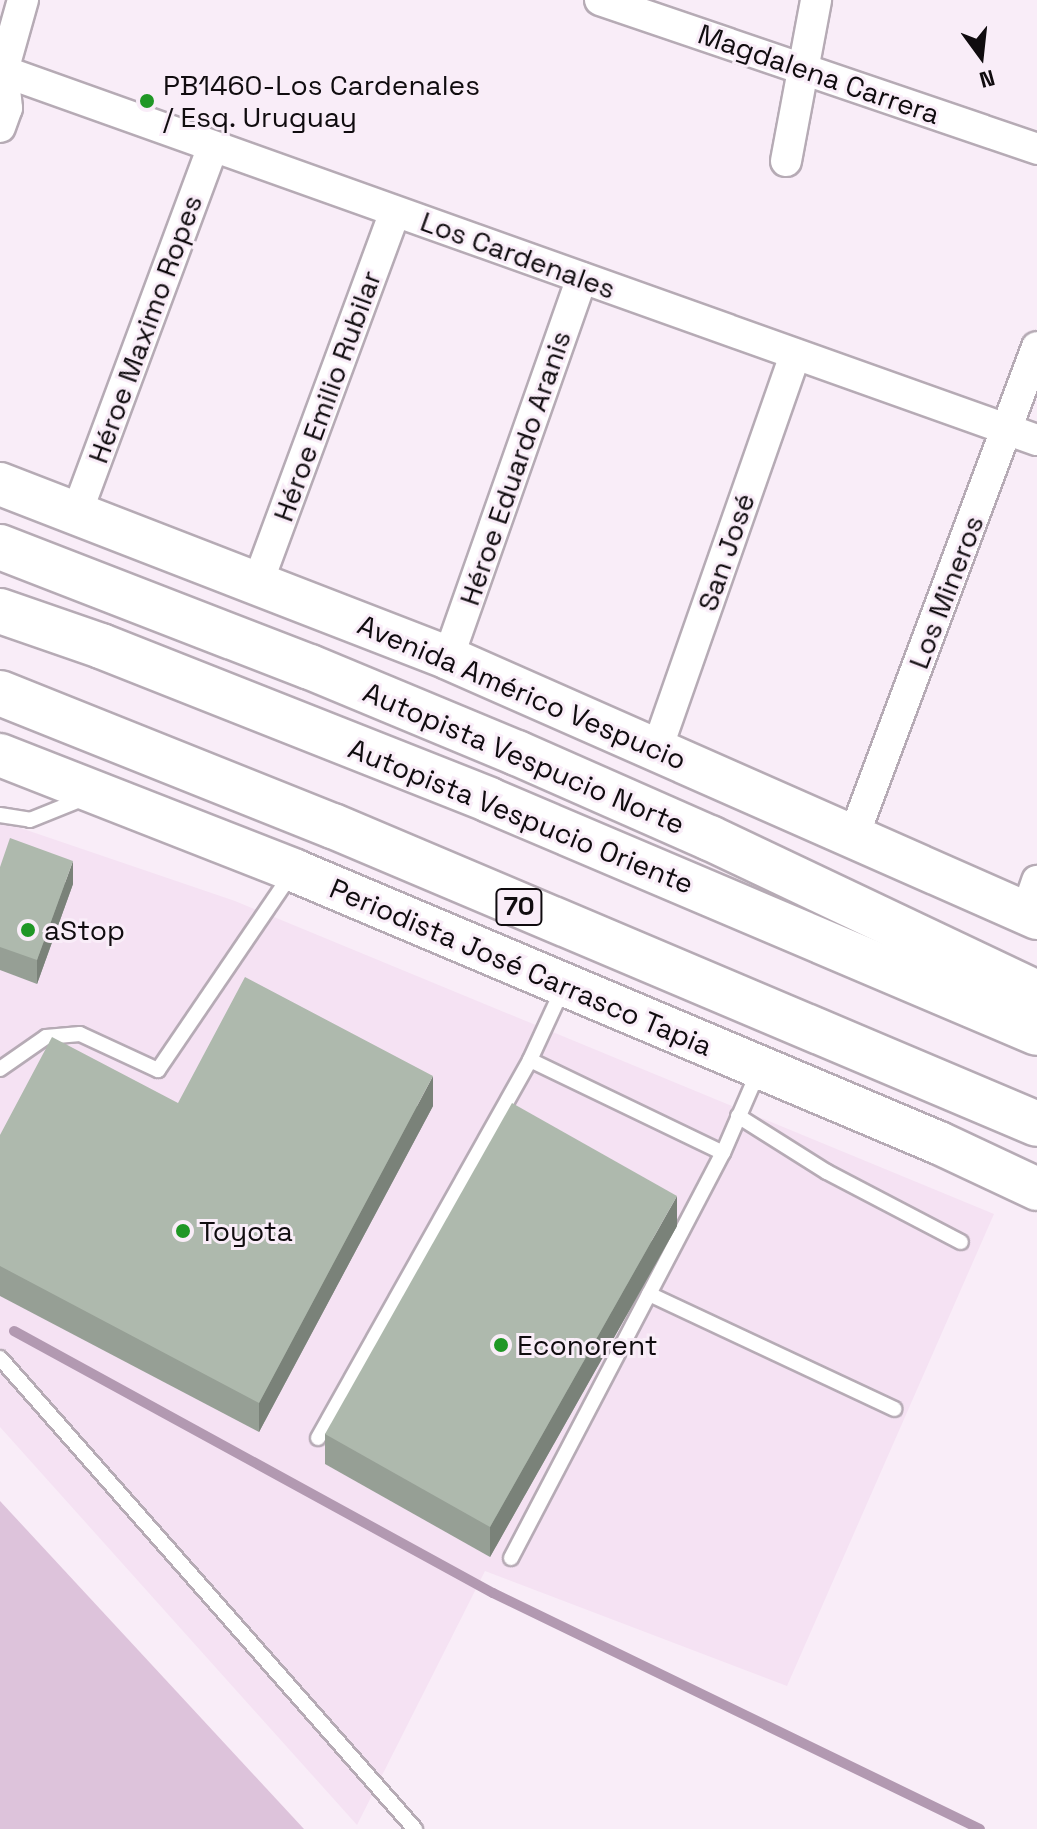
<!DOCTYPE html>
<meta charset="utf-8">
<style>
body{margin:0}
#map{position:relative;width:1037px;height:1829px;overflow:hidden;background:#f9edf8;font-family:"Space Grotesk",sans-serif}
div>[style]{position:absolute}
.built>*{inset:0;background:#f5e2f3}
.green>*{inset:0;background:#ddc3db}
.stream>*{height:10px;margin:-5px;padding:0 5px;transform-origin:5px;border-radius:5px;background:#b299b1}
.roads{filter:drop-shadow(2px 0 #b6abb5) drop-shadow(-2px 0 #b6abb5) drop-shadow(0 2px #b6abb5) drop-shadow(0 -2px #b6abb5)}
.service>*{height:14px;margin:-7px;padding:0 7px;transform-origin:7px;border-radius:7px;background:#fff}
.minor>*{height:30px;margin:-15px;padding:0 15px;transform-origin:15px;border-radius:15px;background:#fff}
.secondary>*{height:42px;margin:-21px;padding:0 21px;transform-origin:21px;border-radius:21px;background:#fff}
.motorway>*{height:44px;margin:-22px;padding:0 22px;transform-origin:22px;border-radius:22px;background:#fff}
.wall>*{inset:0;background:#969f95}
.shaded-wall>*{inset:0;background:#7a8279}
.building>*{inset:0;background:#aeb9ad}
.dots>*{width:22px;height:22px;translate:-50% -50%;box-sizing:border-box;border:4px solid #f9edf8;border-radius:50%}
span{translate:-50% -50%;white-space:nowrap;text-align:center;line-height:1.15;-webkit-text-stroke:6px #f9edf8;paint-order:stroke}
.shield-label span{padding:2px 6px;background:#f9edf8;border:2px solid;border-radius:6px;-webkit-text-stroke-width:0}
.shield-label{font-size:26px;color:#100c0f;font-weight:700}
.street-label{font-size:28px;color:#100c0f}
.poi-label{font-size:28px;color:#100c0f}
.left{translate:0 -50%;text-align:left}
.north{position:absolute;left:941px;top:16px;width:80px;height:80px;-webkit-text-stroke:6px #f9edf8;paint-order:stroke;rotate:165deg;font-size:22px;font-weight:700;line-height:32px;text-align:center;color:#100c0f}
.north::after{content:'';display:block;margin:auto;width:28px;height:36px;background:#100c0f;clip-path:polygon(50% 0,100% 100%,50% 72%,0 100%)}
</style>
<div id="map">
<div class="built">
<div style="clip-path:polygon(0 821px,235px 901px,994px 1214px,787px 1686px,485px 1571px,357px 1825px,0 1427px)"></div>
</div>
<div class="green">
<div style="clip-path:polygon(0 1501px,304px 1829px,0 1829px)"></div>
</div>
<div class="stream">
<div style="left:14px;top:1331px;width:546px;rotate:28.68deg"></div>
<div style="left:493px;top:1593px;width:541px;rotate:25.85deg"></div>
</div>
<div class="roads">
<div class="service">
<div style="left:0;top:815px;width:30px;rotate:9deg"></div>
<div style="left:30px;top:820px;width:61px;rotate:-22deg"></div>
<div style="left:564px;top:986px;width:81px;rotate:114.7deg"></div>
<div style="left:530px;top:1060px;width:214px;rotate:25.7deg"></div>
<div style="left:723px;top:1153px;width:90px;rotate:-66.6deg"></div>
<div style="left:0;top:1069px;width:56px;rotate:-34.8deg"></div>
<div style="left:46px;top:1037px;width:34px;rotate:-5deg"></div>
<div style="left:80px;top:1034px;width:86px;rotate:24.8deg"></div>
<div style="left:158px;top:1070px;width:237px;rotate:-55.8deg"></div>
<div style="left:738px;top:1116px;width:105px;rotate:32.2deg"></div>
<div style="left:827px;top:1172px;width:151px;rotate:27.6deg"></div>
<div style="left:649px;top:1294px;width:271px;rotate:25.1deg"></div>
<div style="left:0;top:1358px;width:628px;rotate:48.62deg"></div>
<div style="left:318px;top:1438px;width:433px;rotate:-60.7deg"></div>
<div style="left:511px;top:1558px;width:457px;rotate:-62.4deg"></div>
</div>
<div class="minor">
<div style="left:600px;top:0;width:462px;rotate:18.8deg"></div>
<div style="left:0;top:70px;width:1101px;rotate:19.64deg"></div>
<div style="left:0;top:127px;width:20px;rotate:-70deg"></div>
<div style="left:7px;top:108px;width:37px;rotate:-96deg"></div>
<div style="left:3px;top:71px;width:74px;rotate:-74.3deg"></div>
<div style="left:786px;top:161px;width:164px;rotate:-79.4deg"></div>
<div style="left:77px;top:512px;width:390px;rotate:-69.6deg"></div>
<div style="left:258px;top:582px;width:395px;rotate:-69.7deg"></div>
<div style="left:448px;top:658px;width:403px;rotate:-70.6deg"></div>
<div style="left:657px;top:749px;width:418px;rotate:-70.7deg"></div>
<div style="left:854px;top:835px;width:521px;rotate:-69.44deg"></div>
<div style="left:1026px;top:913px;width:34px;rotate:-71deg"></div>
</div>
<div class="secondary">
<div style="left:0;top:484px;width:481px;rotate:21.2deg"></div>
<div style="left:448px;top:658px;width:644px;rotate:23.82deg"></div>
<div style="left:0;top:755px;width:315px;rotate:21.4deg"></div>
<div style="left:293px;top:870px;width:701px;rotate:22.91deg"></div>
<div style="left:939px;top:1143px;width:108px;rotate:25.1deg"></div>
</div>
<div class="motorway">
<div style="left:0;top:547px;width:332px;rotate:21.2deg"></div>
<div style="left:310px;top:667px;width:224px;rotate:22.6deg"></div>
<div style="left:517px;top:753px;width:211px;rotate:23.8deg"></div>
<div style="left:710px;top:838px;width:362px;rotate:25.4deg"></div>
<div style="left:0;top:611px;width:107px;rotate:19.1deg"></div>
<div style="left:101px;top:646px;width:417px;rotate:21.6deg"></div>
<div style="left:489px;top:800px;width:595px;rotate:23.03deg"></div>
<div style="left:0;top:693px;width:359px;rotate:21.8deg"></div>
<div style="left:333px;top:826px;width:764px;rotate:22.94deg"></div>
</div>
</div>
<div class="wall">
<div style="clip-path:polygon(0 867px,73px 884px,37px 984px,0 970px)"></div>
<div style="clip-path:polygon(178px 1103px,433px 1106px,259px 1432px,0 1296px,0 1135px)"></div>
<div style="clip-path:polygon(677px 1226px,490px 1557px,325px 1464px,325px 1434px)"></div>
</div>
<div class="shaded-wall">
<div style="clip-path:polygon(73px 861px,73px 884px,37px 984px,37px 960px)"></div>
<div style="clip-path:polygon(433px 1076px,433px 1106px,259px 1432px,259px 1403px)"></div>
<div style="clip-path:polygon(677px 1196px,677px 1226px,490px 1557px,490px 1527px)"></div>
</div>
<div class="building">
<div style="clip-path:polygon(10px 838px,73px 861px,37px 960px,0 947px,0 867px)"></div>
<div style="clip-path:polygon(245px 977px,433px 1076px,259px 1403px,0 1266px,0 1135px,52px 1037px,178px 1103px)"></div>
<div style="clip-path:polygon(512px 1103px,677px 1196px,490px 1527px,325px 1434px)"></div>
</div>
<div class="dots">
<div style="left:147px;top:101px;background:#209726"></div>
<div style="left:28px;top:930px;background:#209726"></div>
<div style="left:183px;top:1231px;background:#209726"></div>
<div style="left:501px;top:1345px;background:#209726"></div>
</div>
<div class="shield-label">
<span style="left:519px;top:907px">70</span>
</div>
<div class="street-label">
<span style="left:819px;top:74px;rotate:19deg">Magdalena Carrera</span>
<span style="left:518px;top:255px;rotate:20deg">Los Cardenales</span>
<span style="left:145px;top:329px;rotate:-70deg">Héroe Maximo Ropes</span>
<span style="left:327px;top:396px;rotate:-70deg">Héroe Emilio Rubilar</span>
<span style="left:515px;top:468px;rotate:-71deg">Héroe Eduardo Aranis</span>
<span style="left:726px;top:552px;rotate:-71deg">San José</span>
<span style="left:946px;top:592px;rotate:-69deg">Los Mineros</span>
<span style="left:522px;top:692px;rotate:23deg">Avenida Américo Vespucio</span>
<span style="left:524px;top:758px;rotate:23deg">Autopista Vespucio Norte</span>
<span style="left:521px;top:816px;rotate:22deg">Autopista Vespucio Oriente</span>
<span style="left:521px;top:967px;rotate:23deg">Periodista José Carrasco Tapia</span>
</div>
<div class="poi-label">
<span class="left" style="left:163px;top:101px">PB1460-Los Cardenales<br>/ Esq. Uruguay</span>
<span class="left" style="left:44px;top:930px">aStop</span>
<span class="left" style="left:199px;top:1231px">Toyota</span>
<span class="left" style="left:517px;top:1345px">Econorent</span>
</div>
<div class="north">N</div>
</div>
